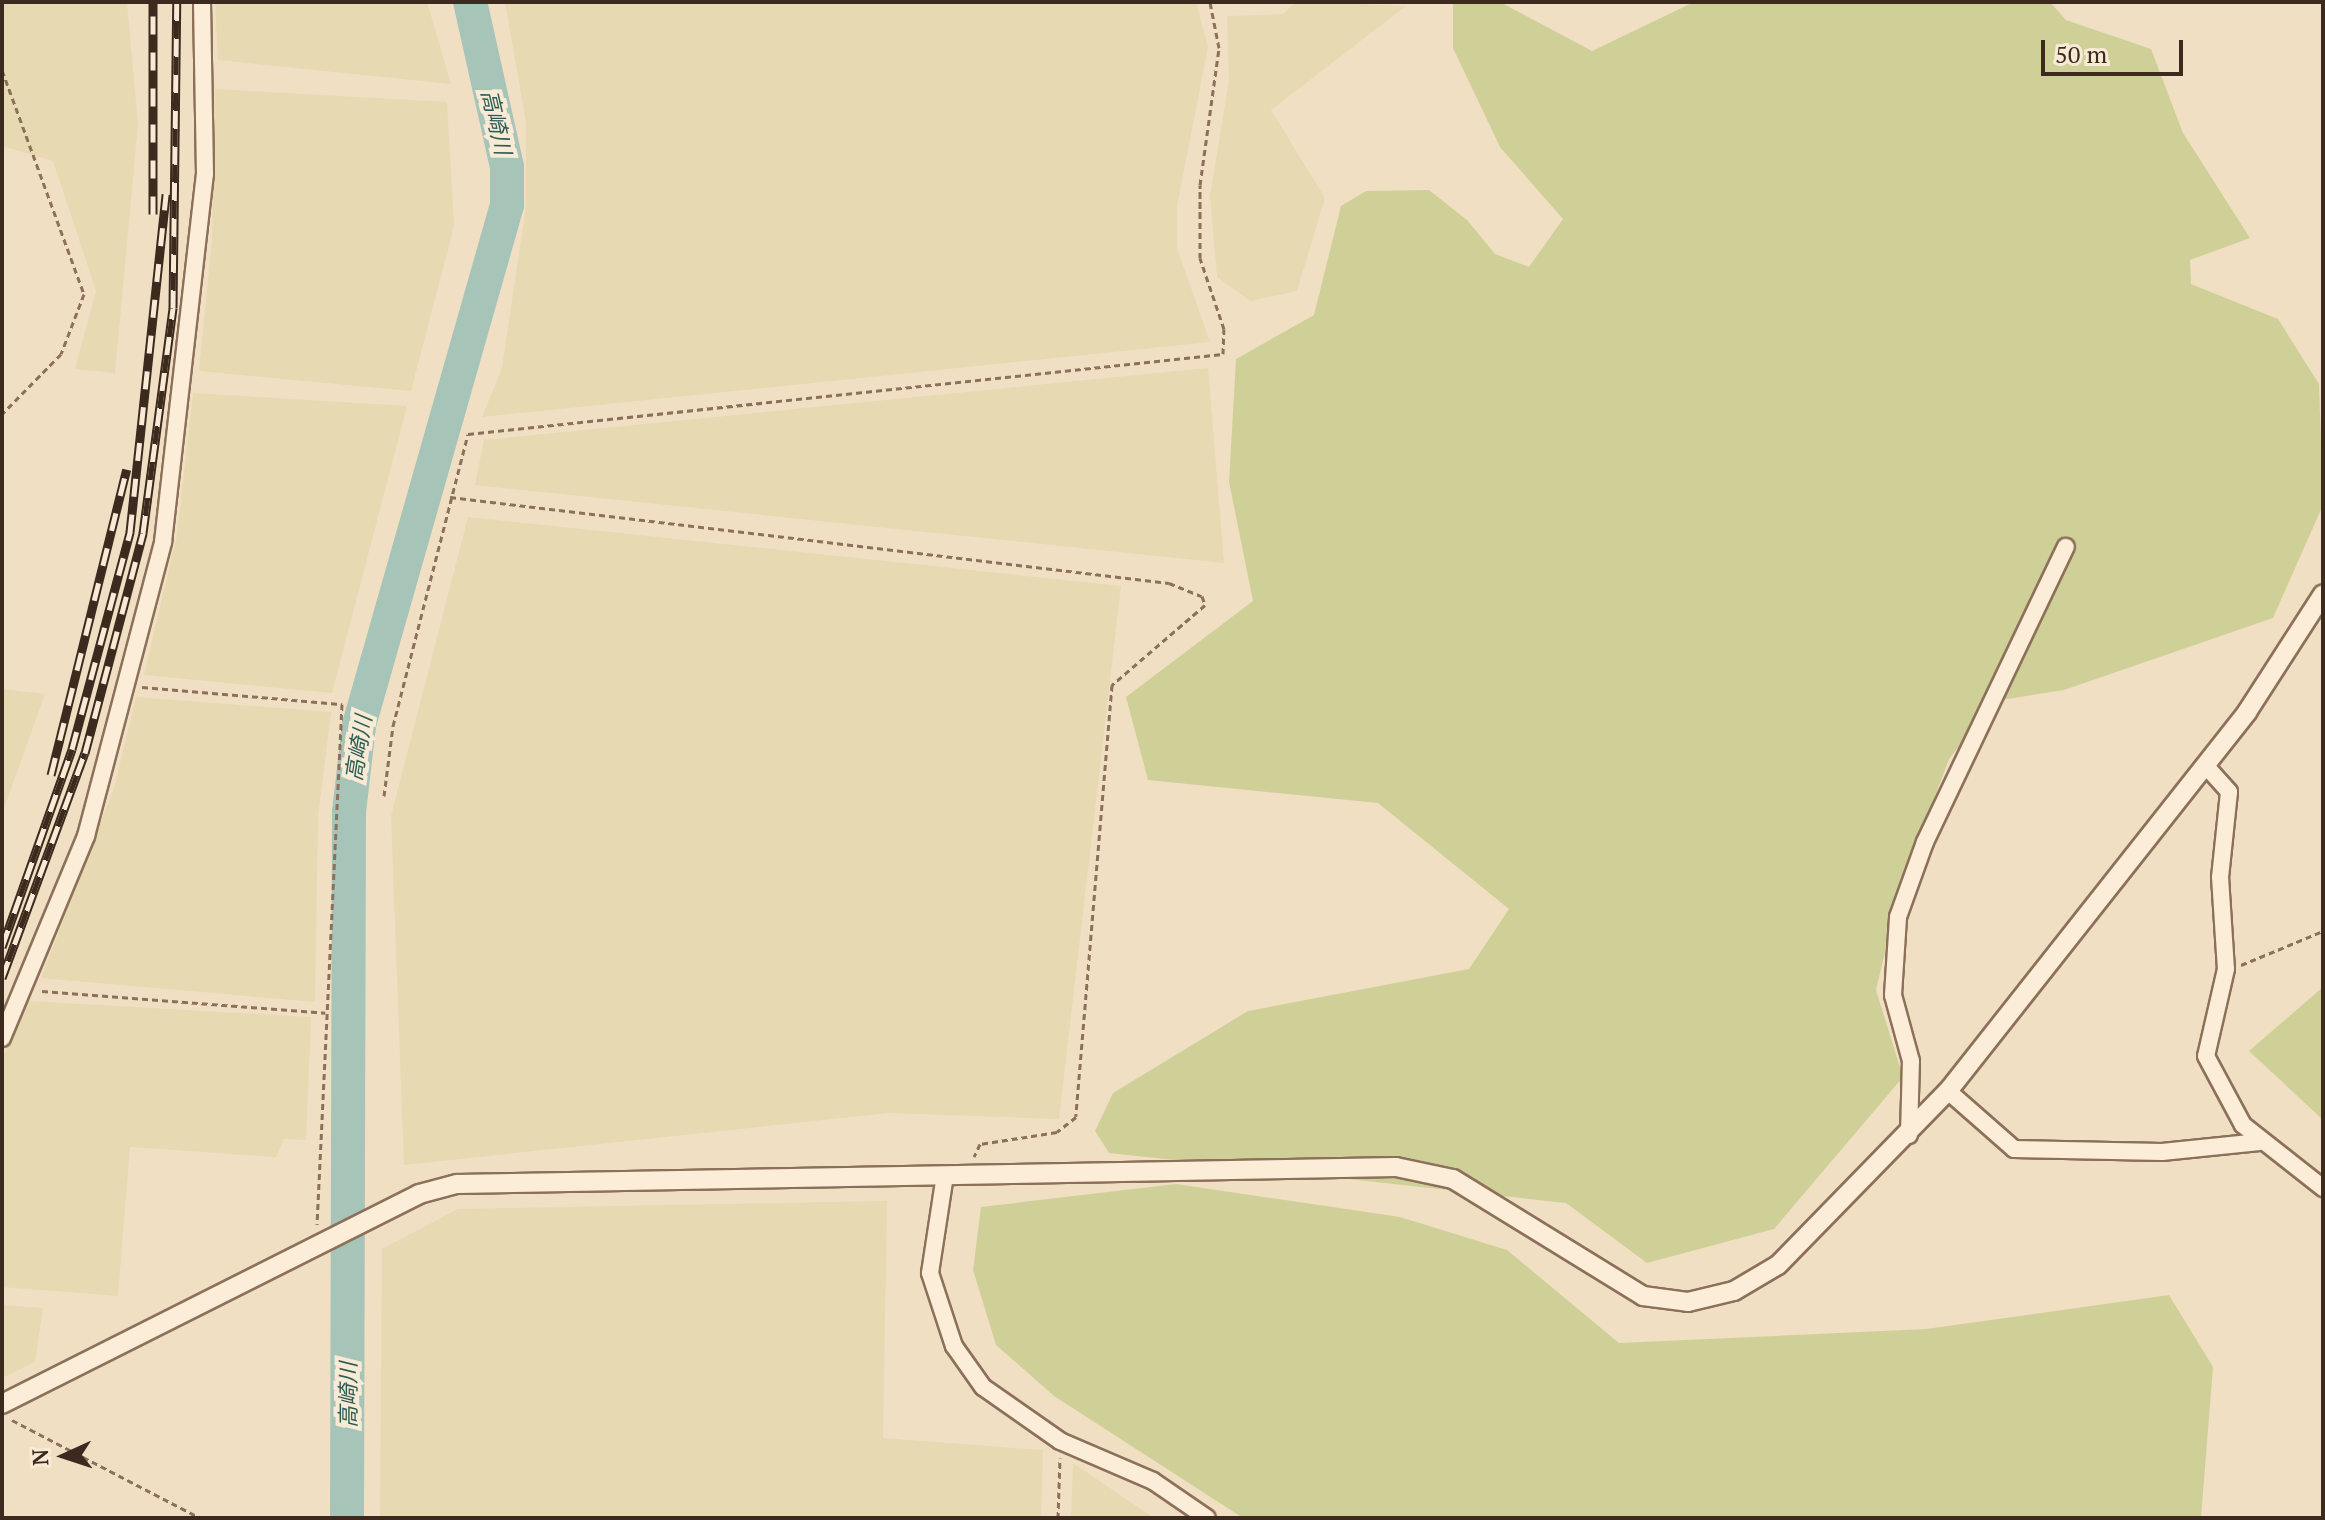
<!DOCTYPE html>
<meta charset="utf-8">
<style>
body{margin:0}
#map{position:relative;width:2325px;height:1520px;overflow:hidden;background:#f1dfc4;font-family:"PT Serif","Noto Sans JP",serif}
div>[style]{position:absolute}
.farmland>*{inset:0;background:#e7d9b1}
.green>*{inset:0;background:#cfd097}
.river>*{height:34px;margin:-17px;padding:0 17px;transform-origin:17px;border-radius:17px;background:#a6c4b8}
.path>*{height:3px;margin-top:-1.5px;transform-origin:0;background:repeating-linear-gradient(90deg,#8d7059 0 6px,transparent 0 10px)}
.roads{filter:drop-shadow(2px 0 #8d7059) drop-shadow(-2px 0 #8d7059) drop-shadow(0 2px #8d7059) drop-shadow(0 -2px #8d7059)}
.minor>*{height:16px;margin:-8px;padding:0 8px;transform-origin:8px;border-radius:8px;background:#fbedd8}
.tertiary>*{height:18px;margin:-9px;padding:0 9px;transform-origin:9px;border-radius:9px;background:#fbedd8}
.rail>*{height:9px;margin-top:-4.5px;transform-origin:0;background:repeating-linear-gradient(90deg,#f8ead5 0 18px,#3c2a1e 0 36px);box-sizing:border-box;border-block:2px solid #3c2a1e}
span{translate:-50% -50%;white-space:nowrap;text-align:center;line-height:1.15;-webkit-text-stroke:8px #f8ead5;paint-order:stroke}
.water-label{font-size:22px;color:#2c5d55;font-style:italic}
.frame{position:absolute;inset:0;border:4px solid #3c2a1e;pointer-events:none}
.north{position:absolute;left:24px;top:1416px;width:80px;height:80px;-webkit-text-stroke:6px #f8ead5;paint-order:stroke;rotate:267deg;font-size:22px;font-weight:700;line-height:32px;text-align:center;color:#3c2a1e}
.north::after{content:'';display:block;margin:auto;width:28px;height:36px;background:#3c2a1e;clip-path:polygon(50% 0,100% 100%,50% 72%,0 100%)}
.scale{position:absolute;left:2041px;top:40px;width:142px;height:36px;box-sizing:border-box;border:4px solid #3c2a1e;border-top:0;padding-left:10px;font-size:24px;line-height:28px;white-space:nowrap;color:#3c2a1e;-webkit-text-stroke:6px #f8ead5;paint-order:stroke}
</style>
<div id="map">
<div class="farmland">
<div style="clip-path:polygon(2px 2px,127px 2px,138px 124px,115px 373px,75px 369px,96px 291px,53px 161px,2px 146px)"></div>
<div style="clip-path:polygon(215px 2px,427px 2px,451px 84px,218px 60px)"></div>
<div style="clip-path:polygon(505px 2px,1196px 2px,1208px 47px,1177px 206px,1177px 248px,1210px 342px,482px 417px,502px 368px,526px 206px,526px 122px)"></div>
<div style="clip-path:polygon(1296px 2px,1406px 6px,1271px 110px,1325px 198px,1297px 291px,1250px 301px,1217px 277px,1210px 196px,1229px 80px,1227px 16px,1283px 14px)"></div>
<div style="clip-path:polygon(215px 89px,447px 102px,454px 226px,411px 391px,199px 371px,212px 240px)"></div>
<div style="clip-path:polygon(1208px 368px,1224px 563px,475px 485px,484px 440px)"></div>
<div style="clip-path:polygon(193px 393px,407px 406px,332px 693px,144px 675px,177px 535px)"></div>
<div style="clip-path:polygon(468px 517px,1121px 586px,1059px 1119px,889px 1113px,404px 1165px,391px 816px)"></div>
<div style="clip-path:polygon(2px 689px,45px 694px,2px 814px)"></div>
<div style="clip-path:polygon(136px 697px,331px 712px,318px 817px,315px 1002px,41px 978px,114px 788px)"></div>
<div style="clip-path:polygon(29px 1001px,311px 1017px,306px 1140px,284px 1139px,276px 1157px,130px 1147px,118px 1296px,2px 1287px,2px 1059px)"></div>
<div style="clip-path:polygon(887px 1201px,883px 1438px,1043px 1450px,1041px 1518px,380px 1518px,382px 1249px,458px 1209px)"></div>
<div style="clip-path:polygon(2px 1305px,43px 1308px,35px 1362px,2px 1378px)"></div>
<div style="clip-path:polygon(1073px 1463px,1154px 1518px,1071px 1518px)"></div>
</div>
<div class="green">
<div style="clip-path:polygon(1453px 2px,1500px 2px,1592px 51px,1694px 2px,2050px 2px,2066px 20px,2151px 49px,2183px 133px,2250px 238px,2190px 260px,2191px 284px,2278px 319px,2319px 384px,2323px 505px,2273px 618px,2064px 690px,1995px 701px,1949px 759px,1900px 889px,1876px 990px,1903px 1077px,1774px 1229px,1647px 1263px,1566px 1203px,1109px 1153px,1095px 1131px,1113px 1093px,1248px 1011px,1469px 969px,1509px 909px,1378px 803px,1148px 780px,1126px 697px,1253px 601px,1229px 482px,1236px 359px,1314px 315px,1341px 206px,1366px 191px,1429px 190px,1467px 220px,1495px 254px,1529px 267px,1563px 219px,1500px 147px,1453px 48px)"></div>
<div style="clip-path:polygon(2323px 987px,2323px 1120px,2249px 1051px)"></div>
<div style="clip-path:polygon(1176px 1184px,1400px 1217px,1507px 1250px,1619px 1343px,1926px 1329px,2169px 1295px,2213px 1367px,2201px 1518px,1243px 1518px,1054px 1396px,996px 1345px,973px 1270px,981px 1207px)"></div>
</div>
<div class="river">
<div style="left:347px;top:1518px;width:706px;rotate:-89.84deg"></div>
<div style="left:349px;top:812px;width:88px;rotate:-83.4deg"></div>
<div style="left:359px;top:725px;width:541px;rotate:-74.11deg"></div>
<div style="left:507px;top:205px;width:38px;rotate:-90deg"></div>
<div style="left:507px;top:167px;width:169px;rotate:-102.6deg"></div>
</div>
<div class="path">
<div style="left:2px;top:70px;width:239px;rotate:69.9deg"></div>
<div style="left:84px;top:294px;width:64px;rotate:111deg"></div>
<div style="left:61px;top:354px;width:84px;rotate:134.5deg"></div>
<div style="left:450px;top:497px;width:724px;rotate:6.82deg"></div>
<div style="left:1169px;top:583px;width:35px;rotate:22deg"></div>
<div style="left:1202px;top:596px;width:9px;rotate:72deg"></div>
<div style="left:1205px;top:605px;width:123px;rotate:139.3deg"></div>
<div style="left:1112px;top:685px;width:433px;rotate:94.8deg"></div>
<div style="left:1076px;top:1117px;width:24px;rotate:142deg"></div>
<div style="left:1057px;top:1132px;width:78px;rotate:171.1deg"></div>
<div style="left:980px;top:1144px;width:14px;rotate:115deg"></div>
<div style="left:142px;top:687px;width:201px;rotate:4.9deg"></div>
<div style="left:342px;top:704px;width:521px;rotate:92.75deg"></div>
<div style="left:384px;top:796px;width:71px;rotate:-82.7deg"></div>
<div style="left:393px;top:726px;width:301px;rotate:-75.6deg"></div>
<div style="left:468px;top:434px;width:759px;rotate:-6.05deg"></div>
<div style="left:1223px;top:354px;width:25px;rotate:-88deg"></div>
<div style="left:1224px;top:329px;width:75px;rotate:-108.7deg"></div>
<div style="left:1200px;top:258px;width:73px;rotate:-90deg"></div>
<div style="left:1200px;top:185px;width:138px;rotate:-82.1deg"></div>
<div style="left:1219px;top:48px;width:47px;rotate:-101.1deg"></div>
<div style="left:2241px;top:965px;width:89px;rotate:-22.5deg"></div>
<div style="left:42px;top:991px;width:284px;rotate:4.4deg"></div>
<div style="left:12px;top:1420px;width:212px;rotate:27.5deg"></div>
<div style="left:1058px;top:1518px;width:60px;rotate:-88.1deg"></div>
</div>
<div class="roads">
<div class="minor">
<div style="left:2205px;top:765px;width:36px;rotate:48deg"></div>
<div style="left:2229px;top:792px;width:85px;rotate:96deg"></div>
<div style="left:2220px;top:877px;width:92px;rotate:86.3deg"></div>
<div style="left:2226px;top:969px;width:89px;rotate:102.9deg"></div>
<div style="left:2206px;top:1056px;width:78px;rotate:61.8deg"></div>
<div style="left:2243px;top:1125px;width:102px;rotate:38.2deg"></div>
<div style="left:2px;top:1038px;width:219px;rotate:-67.4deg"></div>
<div style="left:86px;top:836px;width:304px;rotate:-75.3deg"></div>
<div style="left:163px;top:542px;width:370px;rotate:-83.5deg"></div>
<div style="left:205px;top:174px;width:172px;rotate:-91deg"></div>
<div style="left:1948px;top:1091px;width:88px;rotate:41.3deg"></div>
<div style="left:2014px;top:1149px;width:148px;rotate:1.2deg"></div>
<div style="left:2162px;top:1152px;width:98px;rotate:-5.9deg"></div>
<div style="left:1909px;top:1135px;width:74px;rotate:-88.5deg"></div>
<div style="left:1911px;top:1061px;width:68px;rotate:-105.3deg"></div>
<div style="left:1893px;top:995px;width:78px;rotate:-86.3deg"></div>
<div style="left:1898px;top:917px;width:80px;rotate:-70.2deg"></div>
<div style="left:1925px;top:842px;width:327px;rotate:-64.5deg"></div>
<div style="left:945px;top:1175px;width:99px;rotate:98.7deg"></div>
<div style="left:930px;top:1273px;width:77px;rotate:71.8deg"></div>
<div style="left:954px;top:1346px;width:50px;rotate:54.7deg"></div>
<div style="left:983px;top:1387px;width:94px;rotate:35deg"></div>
<div style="left:1060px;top:1441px;width:101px;rotate:23.3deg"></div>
<div style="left:1153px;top:1481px;width:65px;rotate:34.4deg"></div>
</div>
<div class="tertiary">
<div style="left:2px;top:1404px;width:467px;rotate:-26.7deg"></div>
<div style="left:419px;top:1194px;width:39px;rotate:-15deg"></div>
<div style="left:457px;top:1184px;width:939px;rotate:-1.04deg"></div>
<div style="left:1396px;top:1167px;width:58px;rotate:11.9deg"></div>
<div style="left:1453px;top:1179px;width:223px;rotate:31.6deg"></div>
<div style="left:1643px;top:1296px;width:45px;rotate:7.6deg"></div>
<div style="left:1688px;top:1302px;width:47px;rotate:-13.4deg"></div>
<div style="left:1734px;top:1291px;width:51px;rotate:-30.6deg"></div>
<div style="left:1778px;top:1265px;width:243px;rotate:-45.7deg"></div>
<div style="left:1948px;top:1091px;width:483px;rotate:-51.7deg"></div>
<div style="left:2247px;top:712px;width:140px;rotate:-57.2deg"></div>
</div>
</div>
<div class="rail">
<div style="left:153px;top:214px;width:212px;rotate:-90deg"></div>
<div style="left:51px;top:775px;width:315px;rotate:-76.1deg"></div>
<div style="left:2px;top:947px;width:210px;rotate:-70.5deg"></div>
<div style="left:72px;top:749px;width:225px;rotate:-75deg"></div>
<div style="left:130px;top:532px;width:340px;rotate:-83.9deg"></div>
<div style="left:2px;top:978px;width:240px;rotate:-69.8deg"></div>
<div style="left:85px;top:753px;width:228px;rotate:-75.2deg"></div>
<div style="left:143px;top:533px;width:227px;rotate:-82.4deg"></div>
<div style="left:173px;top:308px;width:306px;rotate:-89.3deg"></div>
</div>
<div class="water-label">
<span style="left:497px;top:122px;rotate:77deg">高崎川</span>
<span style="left:358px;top:748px;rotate:-81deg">高崎川</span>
<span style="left:348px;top:1395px;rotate:-90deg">高崎川</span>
</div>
<div class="frame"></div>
<div class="north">N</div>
<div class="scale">50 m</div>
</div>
